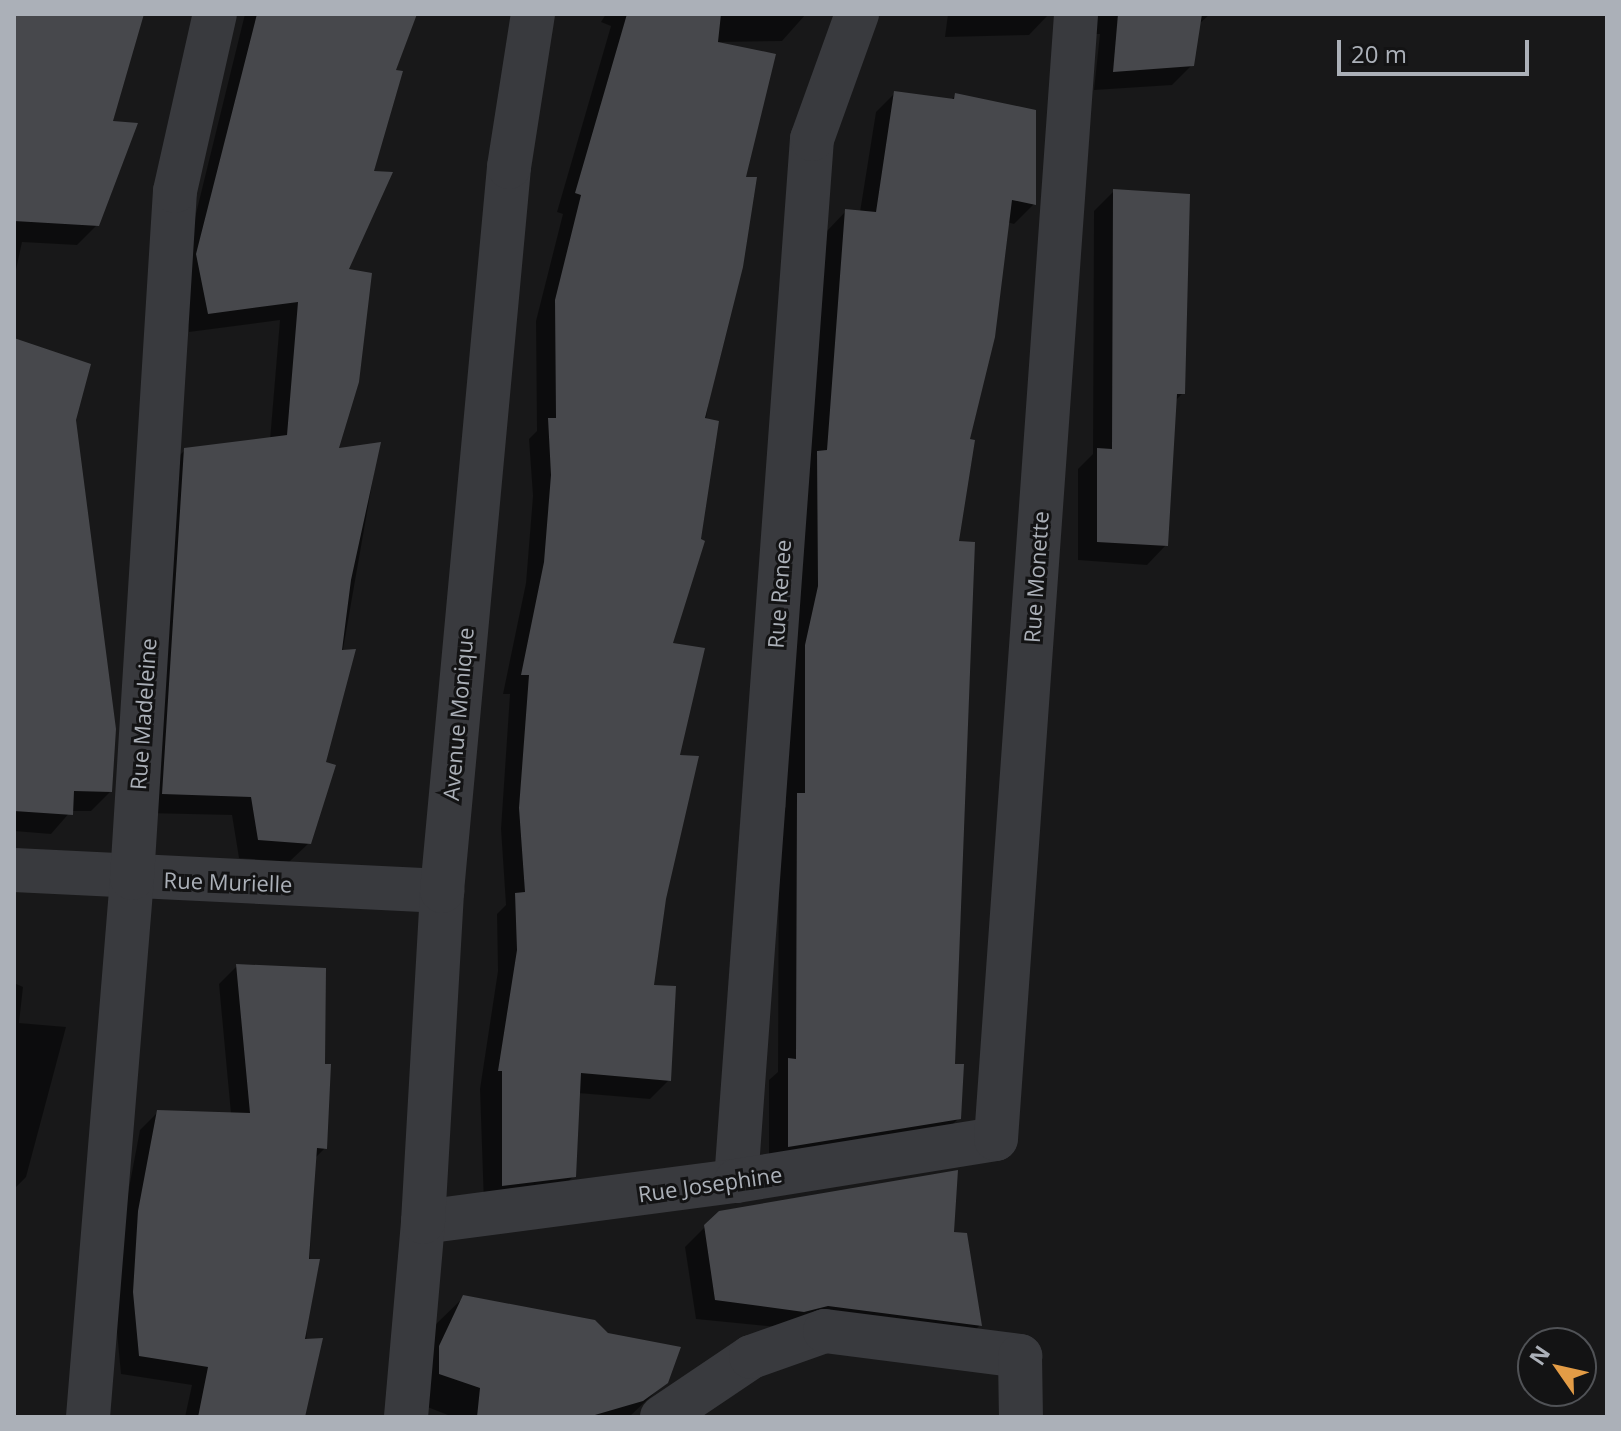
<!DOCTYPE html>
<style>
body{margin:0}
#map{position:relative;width:1621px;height:1431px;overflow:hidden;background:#181819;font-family:"Open Sans",sans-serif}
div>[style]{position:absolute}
.shadow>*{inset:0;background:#0007}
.building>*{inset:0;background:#47484c}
.minor>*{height:44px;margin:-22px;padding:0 22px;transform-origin:22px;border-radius:22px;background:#393a3e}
span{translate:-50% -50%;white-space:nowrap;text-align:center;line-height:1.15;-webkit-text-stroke:6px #131314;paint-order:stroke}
.street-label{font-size:22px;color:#abb0b8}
.frame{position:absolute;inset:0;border:16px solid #abb0b8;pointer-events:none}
.north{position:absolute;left:1517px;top:1327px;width:80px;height:80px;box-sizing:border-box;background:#131314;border:2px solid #505256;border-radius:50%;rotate:304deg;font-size:22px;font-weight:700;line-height:32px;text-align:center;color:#abb0b8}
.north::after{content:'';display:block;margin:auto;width:28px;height:36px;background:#e39c46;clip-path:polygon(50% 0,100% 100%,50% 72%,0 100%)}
.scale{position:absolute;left:1337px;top:40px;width:192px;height:36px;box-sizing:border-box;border:4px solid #abb0b8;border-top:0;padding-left:10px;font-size:24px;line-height:28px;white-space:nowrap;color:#abb0b8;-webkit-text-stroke:6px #131314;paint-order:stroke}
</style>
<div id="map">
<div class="shadow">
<div style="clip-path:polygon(14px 14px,142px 14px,110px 123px,97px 225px,77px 245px,22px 242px,14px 279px)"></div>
<div style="clip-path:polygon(245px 14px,415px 14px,393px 72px,346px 271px,337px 451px,379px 444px,309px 843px,289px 862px,239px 858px,232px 815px,144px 813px,165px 470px,185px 450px,270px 440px,280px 320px,189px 332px,179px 255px,188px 246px)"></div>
<div style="clip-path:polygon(606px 14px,806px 14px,782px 41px,719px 42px,744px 179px,670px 645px,677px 757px,652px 987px,669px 1080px,650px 1099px,578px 1093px,574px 1176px,554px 1195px,484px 1205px,480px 1089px,498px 971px,497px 914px,506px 905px,501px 829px,510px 694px,503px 694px,526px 583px,533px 496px,529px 439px,537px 431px,536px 321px,563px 214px,557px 212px,611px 26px,601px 22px)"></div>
<div style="clip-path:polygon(948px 14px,1049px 14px,1029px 35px,945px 37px)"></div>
<div style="clip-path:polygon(1071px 14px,1210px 14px,1198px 25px,1192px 65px,1172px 85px,1094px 90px,1100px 34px,1081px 34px)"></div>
<div style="clip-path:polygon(895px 93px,950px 101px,956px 95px,1034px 204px,1014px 224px,1007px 222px,967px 441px,957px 542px,953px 1066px,959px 1118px,939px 1138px,769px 1166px,769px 1080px,778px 1072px,779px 814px,786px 807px,786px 666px,827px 231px,846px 211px,860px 212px,876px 112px)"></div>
<div style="clip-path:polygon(1114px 191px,1183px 393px,1175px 401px,1166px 545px,1147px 565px,1078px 560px,1078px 469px,1093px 454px,1094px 211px)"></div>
<div style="clip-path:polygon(14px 340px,74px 420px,110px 792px,91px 811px,71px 811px,51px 834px,14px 831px)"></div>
<div style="clip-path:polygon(237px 966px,325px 1148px,314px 1159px,303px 1417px,185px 1417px,192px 1385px,121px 1374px,115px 1311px,121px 1230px,140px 1130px,158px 1112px,231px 1114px,219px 984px)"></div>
<div style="clip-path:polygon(14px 983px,23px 987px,19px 1023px,66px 1027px,26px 1177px,14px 1189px)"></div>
<div style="clip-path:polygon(720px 1212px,980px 1325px,961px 1345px,696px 1319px,685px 1247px)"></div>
<div style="clip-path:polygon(464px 1297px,666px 1382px,629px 1417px,453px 1417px,412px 1401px,435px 1325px)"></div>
</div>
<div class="building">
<div style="clip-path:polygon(14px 14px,144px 14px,113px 121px,138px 123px,99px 226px,14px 221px)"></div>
<div style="clip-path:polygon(257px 14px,417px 14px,396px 70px,403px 71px,374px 171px,393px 172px,349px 269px,372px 273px,359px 382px,339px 448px,381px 442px,351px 580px,342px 650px,356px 649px,326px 762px,336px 765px,311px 844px,258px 840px,251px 797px,162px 794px,184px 448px,287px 435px,298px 302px,208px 314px,196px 254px)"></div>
<div style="clip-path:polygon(627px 14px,721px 14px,718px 42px,776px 54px,746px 177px,757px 177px,743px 267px,705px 418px,719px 421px,701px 539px,705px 541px,673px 643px,705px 648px,680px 755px,699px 756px,666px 899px,654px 985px,676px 986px,671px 1081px,581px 1073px,576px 1177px,502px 1186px,502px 1071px,498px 1071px,517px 950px,515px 893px,525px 892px,519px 808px,529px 675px,521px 675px,544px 562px,551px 475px,548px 418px,556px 418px,555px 300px,581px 195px,575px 193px)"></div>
<div style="clip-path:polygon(1118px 14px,1202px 14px,1194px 66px,1113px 72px)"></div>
<div style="clip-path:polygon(894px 91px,954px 99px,955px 93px,1036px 110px,1036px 205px,1012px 200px,995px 337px,970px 439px,975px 440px,959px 541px,975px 542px,955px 1064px,964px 1064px,961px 1119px,788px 1147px,788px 1058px,796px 1059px,797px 793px,805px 793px,805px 645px,818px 586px,817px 451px,827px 450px,845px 209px,876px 212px)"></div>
<div style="clip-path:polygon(1113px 189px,1190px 194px,1185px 394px,1177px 394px,1168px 546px,1097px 542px,1097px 448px,1112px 449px)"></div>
<div style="clip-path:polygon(14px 338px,91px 364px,76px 420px,116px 729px,112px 792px,74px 791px,73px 815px,14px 811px)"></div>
<div style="clip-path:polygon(236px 964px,326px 968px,325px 1064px,331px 1064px,327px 1149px,317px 1148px,309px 1259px,320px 1259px,305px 1339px,323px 1338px,305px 1417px,198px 1417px,208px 1367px,139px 1356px,133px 1292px,138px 1211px,157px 1110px,250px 1113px)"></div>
<div style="clip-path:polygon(958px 1170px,954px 1232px,967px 1233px,982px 1326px,828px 1306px,804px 1312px,715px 1300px,704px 1225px,719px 1211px)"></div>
<div style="clip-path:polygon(463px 1295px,595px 1320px,608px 1333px,681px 1347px,668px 1383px,643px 1401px,588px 1417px,477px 1417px,480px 1388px,439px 1374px,439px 1346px)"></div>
</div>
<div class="minor">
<div style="left:14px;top:870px;width:429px;rotate:2.8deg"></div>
<div style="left:736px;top:1181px;width:1045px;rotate:-85.83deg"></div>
<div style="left:812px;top:139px;width:133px;rotate:-70.2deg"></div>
<div style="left:423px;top:1222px;width:316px;rotate:-7.5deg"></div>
<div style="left:736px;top:1181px;width:263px;rotate:-9.2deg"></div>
<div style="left:996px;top:1139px;width:1128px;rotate:-85.93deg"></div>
<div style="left:88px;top:1417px;width:541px;rotate:-85.33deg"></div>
<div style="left:132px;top:878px;width:688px;rotate:-86.42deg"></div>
<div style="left:175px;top:191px;width:181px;rotate:-77.3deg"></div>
<div style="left:406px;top:1417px;width:196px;rotate:-85deg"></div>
<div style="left:423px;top:1222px;width:332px;rotate:-86.7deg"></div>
<div style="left:442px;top:891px;width:727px;rotate:-84.71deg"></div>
<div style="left:509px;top:167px;width:155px;rotate:-81.1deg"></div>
<div style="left:662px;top:1417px;width:107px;rotate:-34deg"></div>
<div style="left:751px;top:1357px;width:78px;rotate:-19.4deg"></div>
<div style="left:825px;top:1331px;width:197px;rotate:7.3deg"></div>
<div style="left:1020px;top:1356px;width:61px;rotate:89.1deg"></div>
</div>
<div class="street-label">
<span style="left:1036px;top:577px;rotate:-86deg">Rue Monette</span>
<span style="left:779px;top:594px;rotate:-86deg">Rue Renee</span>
<span style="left:143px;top:714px;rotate:-86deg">Rue Madeleine</span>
<span style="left:458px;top:714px;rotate:-85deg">Avenue Monique</span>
<span style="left:228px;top:882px;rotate:2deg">Rue Murielle</span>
<span style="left:710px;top:1184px;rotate:-8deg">Rue Josephine</span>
</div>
<div class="frame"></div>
<div class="north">N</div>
<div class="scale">20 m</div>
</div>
